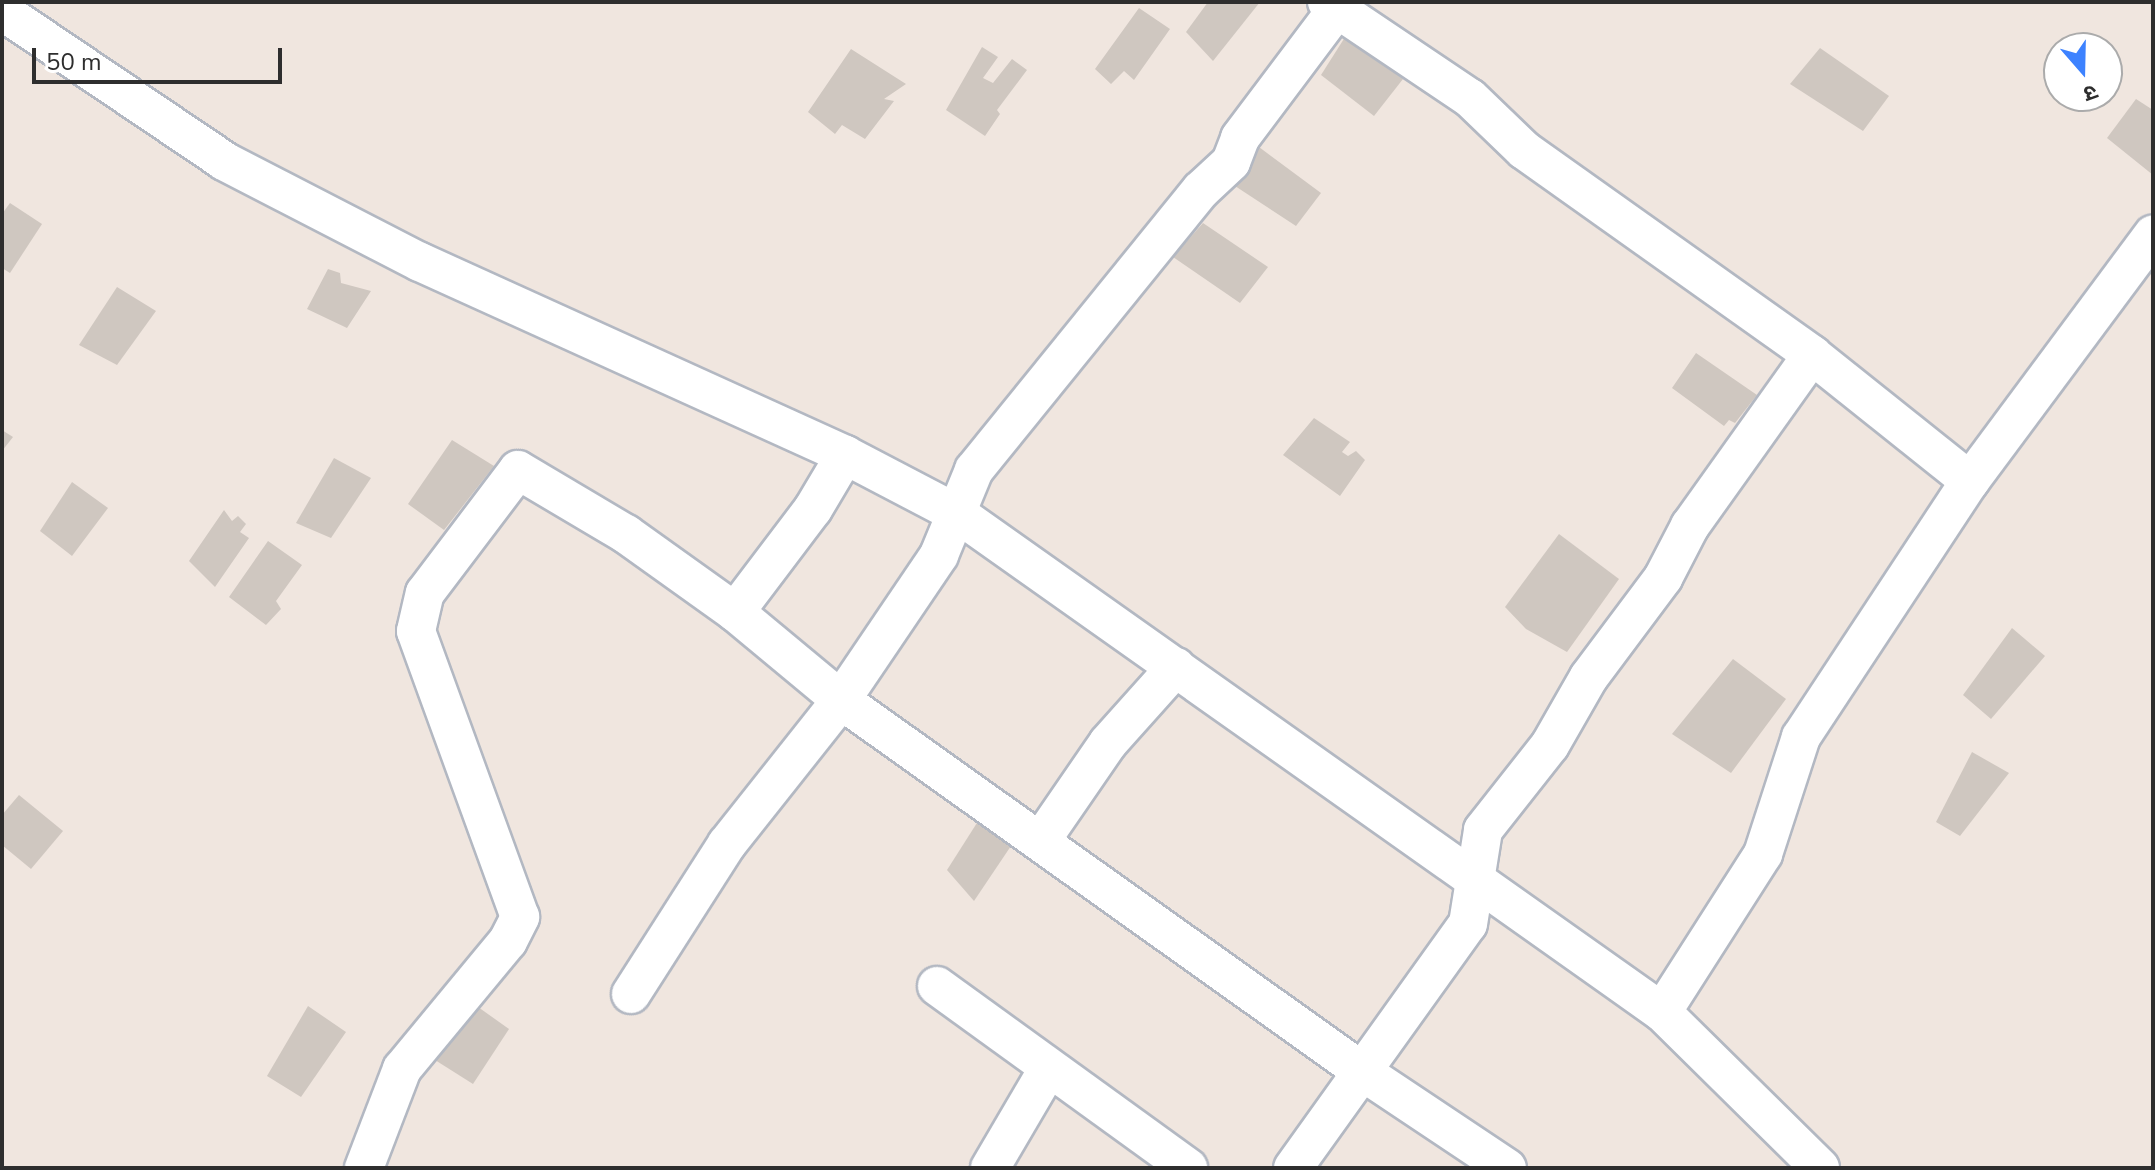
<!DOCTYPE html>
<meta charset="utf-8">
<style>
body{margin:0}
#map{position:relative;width:2155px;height:1170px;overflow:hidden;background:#f0e6df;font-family:"Nunito Sans","Noto Sans Devanagari",sans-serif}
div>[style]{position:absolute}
.building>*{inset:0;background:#cfc7c0}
.roads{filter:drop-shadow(2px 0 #b3b8c2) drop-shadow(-2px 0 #b3b8c2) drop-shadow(0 2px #b3b8c2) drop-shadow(0 -2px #b3b8c2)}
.minor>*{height:38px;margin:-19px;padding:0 19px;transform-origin:19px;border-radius:19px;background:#fff}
span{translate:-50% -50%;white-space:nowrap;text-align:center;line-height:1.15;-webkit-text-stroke:8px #fff;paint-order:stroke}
.frame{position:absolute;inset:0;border:4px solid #2e2e2e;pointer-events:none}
.north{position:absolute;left:2043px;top:32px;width:80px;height:80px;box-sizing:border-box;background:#fff;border:2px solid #ababab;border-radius:50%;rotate:160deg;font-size:22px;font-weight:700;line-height:32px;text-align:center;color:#2e2e2e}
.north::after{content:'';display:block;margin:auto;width:28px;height:36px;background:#3d82ff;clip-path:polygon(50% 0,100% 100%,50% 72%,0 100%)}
.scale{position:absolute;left:32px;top:48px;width:250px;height:36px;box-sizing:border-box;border:4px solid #2e2e2e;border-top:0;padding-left:10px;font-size:24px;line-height:28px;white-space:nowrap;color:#2e2e2e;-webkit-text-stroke:6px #fff;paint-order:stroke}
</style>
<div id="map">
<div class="building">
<div style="clip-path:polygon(1208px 2px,1260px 2px,1213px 61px,1186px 32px)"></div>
<div style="clip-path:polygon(1139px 8px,1170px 29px,1134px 80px,1124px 71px,1111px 84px,1095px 69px)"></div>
<div style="clip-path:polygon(1347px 34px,1403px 79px,1374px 116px,1321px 75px)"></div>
<div style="clip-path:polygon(982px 47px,998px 57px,983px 78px,993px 83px,1012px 59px,1027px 70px,997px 110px,1000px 114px,985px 136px,946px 110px)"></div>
<div style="clip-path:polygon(1820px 48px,1889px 96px,1863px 131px,1790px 84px)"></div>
<div style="clip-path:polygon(851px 49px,906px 84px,884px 99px,894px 101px,865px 139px,842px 125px,835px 134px,808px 112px)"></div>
<div style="clip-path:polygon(2136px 99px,2153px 110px,2153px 175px,2107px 138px)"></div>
<div style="clip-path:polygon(1259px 147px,1321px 193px,1296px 226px,1235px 186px)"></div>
<div style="clip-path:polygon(10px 203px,42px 224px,10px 273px,2px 268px,2px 214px)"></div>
<div style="clip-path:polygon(1203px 223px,1268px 267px,1240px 303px,1173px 257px)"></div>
<div style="clip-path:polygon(328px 269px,340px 273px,341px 283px,371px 291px,347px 328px,307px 309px)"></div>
<div style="clip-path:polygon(117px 287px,156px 311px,117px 365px,79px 345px)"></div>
<div style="clip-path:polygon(1696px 353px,1757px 395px,1735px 423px,1729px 420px,1724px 426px,1672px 388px)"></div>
<div style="clip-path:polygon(1314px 418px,1350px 442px,1342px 452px,1348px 456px,1356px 451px,1365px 460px,1340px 496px,1283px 455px)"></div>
<div style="clip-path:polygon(2px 430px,13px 437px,2px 451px)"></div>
<div style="clip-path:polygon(452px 440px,494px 466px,444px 530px,408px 504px)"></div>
<div style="clip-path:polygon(334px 458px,371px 478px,331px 538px,296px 523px)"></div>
<div style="clip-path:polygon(72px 482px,108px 508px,72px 556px,40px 531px)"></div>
<div style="clip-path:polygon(224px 510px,232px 521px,238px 516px,246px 524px,240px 532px,249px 538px,215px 587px,189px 561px)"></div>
<div style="clip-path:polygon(1559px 534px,1619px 579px,1567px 652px,1526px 629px,1505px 607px)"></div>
<div style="clip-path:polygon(268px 541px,302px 565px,276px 601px,281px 609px,266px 625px,229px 597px)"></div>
<div style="clip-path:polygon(2012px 628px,2045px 656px,1991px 719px,1963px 695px)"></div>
<div style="clip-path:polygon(1733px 659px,1786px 699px,1731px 773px,1672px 734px)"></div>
<div style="clip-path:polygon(1972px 752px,2009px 773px,1960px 836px,1936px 822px)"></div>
<div style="clip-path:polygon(19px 795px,63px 831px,31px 869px,2px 845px,2px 815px)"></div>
<div style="clip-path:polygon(982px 815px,1019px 834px,974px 901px,947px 870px)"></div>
<div style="clip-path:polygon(471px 1002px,509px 1029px,473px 1084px,435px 1060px)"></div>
<div style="clip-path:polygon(308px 1006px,346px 1032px,301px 1097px,267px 1076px)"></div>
</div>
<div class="roads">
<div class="minor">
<div style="left:1327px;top:2px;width:172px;rotate:33.9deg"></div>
<div style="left:1470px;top:98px;width:75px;rotate:43.9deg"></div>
<div style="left:1524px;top:150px;width:354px;rotate:35.4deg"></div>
<div style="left:1812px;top:355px;width:202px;rotate:38.6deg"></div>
<div style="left:2px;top:11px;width:268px;rotate:34deg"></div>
<div style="left:224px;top:161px;width:220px;rotate:27.3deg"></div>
<div style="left:420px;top:262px;width:467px;rotate:24.4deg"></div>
<div style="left:845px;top:455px;width:127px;rotate:27.6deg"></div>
<div style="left:958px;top:514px;width:862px;rotate:35.28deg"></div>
<div style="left:1662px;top:1012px;width:222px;rotate:44.6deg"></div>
<div style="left:735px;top:612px;width:129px;rotate:-52.9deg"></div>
<div style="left:813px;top:509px;width:63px;rotate:-59.3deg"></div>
<div style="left:1042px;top:839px;width:116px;rotate:-55.5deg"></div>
<div style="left:1108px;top:743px;width:102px;rotate:-48.2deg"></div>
<div style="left:937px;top:986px;width:310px;rotate:35.9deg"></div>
<div style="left:631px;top:994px;width:178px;rotate:-57.4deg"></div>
<div style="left:727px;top:844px;width:184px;rotate:-51.6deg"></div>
<div style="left:841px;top:700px;width:175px;rotate:-55.9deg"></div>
<div style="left:939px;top:555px;width:92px;rotate:-67.6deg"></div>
<div style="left:974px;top:470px;width:360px;rotate:-51deg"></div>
<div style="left:1201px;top:190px;width:41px;rotate:-43deg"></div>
<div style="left:1231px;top:162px;width:26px;rotate:-69deg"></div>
<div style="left:1240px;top:138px;width:170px;rotate:-53.1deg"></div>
<div style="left:1662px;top:1012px;width:188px;rotate:-57.4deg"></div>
<div style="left:1763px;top:854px;width:123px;rotate:-72deg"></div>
<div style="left:1801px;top:737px;width:307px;rotate:-56.6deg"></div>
<div style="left:1970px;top:481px;width:307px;rotate:-53.4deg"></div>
<div style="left:364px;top:1168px;width:106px;rotate:-69deg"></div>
<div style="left:402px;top:1069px;width:166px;rotate:-50.4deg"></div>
<div style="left:508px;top:941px;width:27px;rotate:-63deg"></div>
<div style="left:520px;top:917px;width:304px;rotate:-110deg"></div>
<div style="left:416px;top:631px;width:39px;rotate:-77deg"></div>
<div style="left:425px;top:593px;width:154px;rotate:-52.9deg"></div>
<div style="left:518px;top:470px;width:126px;rotate:30.7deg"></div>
<div style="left:626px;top:534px;width:134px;rotate:35.6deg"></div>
<div style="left:735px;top:612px;width:138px;rotate:39.7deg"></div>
<div style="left:841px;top:700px;width:641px;rotate:35.48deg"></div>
<div style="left:1363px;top:1072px;width:173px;rotate:33.7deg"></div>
<div style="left:990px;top:1168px;width:115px;rotate:-59.6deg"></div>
<div style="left:1293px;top:1168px;width:300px;rotate:-54.4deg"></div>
<div style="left:1468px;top:924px;width:95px;rotate:-80.9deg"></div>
<div style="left:1483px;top:830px;width:108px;rotate:-51.8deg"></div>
<div style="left:1550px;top:745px;width:78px;rotate:-60.2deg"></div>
<div style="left:1589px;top:677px;width:124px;rotate:-53.2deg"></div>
<div style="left:1663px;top:578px;width:59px;rotate:-62.6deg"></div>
<div style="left:1690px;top:526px;width:210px;rotate:-54.5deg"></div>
</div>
</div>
<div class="frame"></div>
<div class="north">उ</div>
<div class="scale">50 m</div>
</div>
